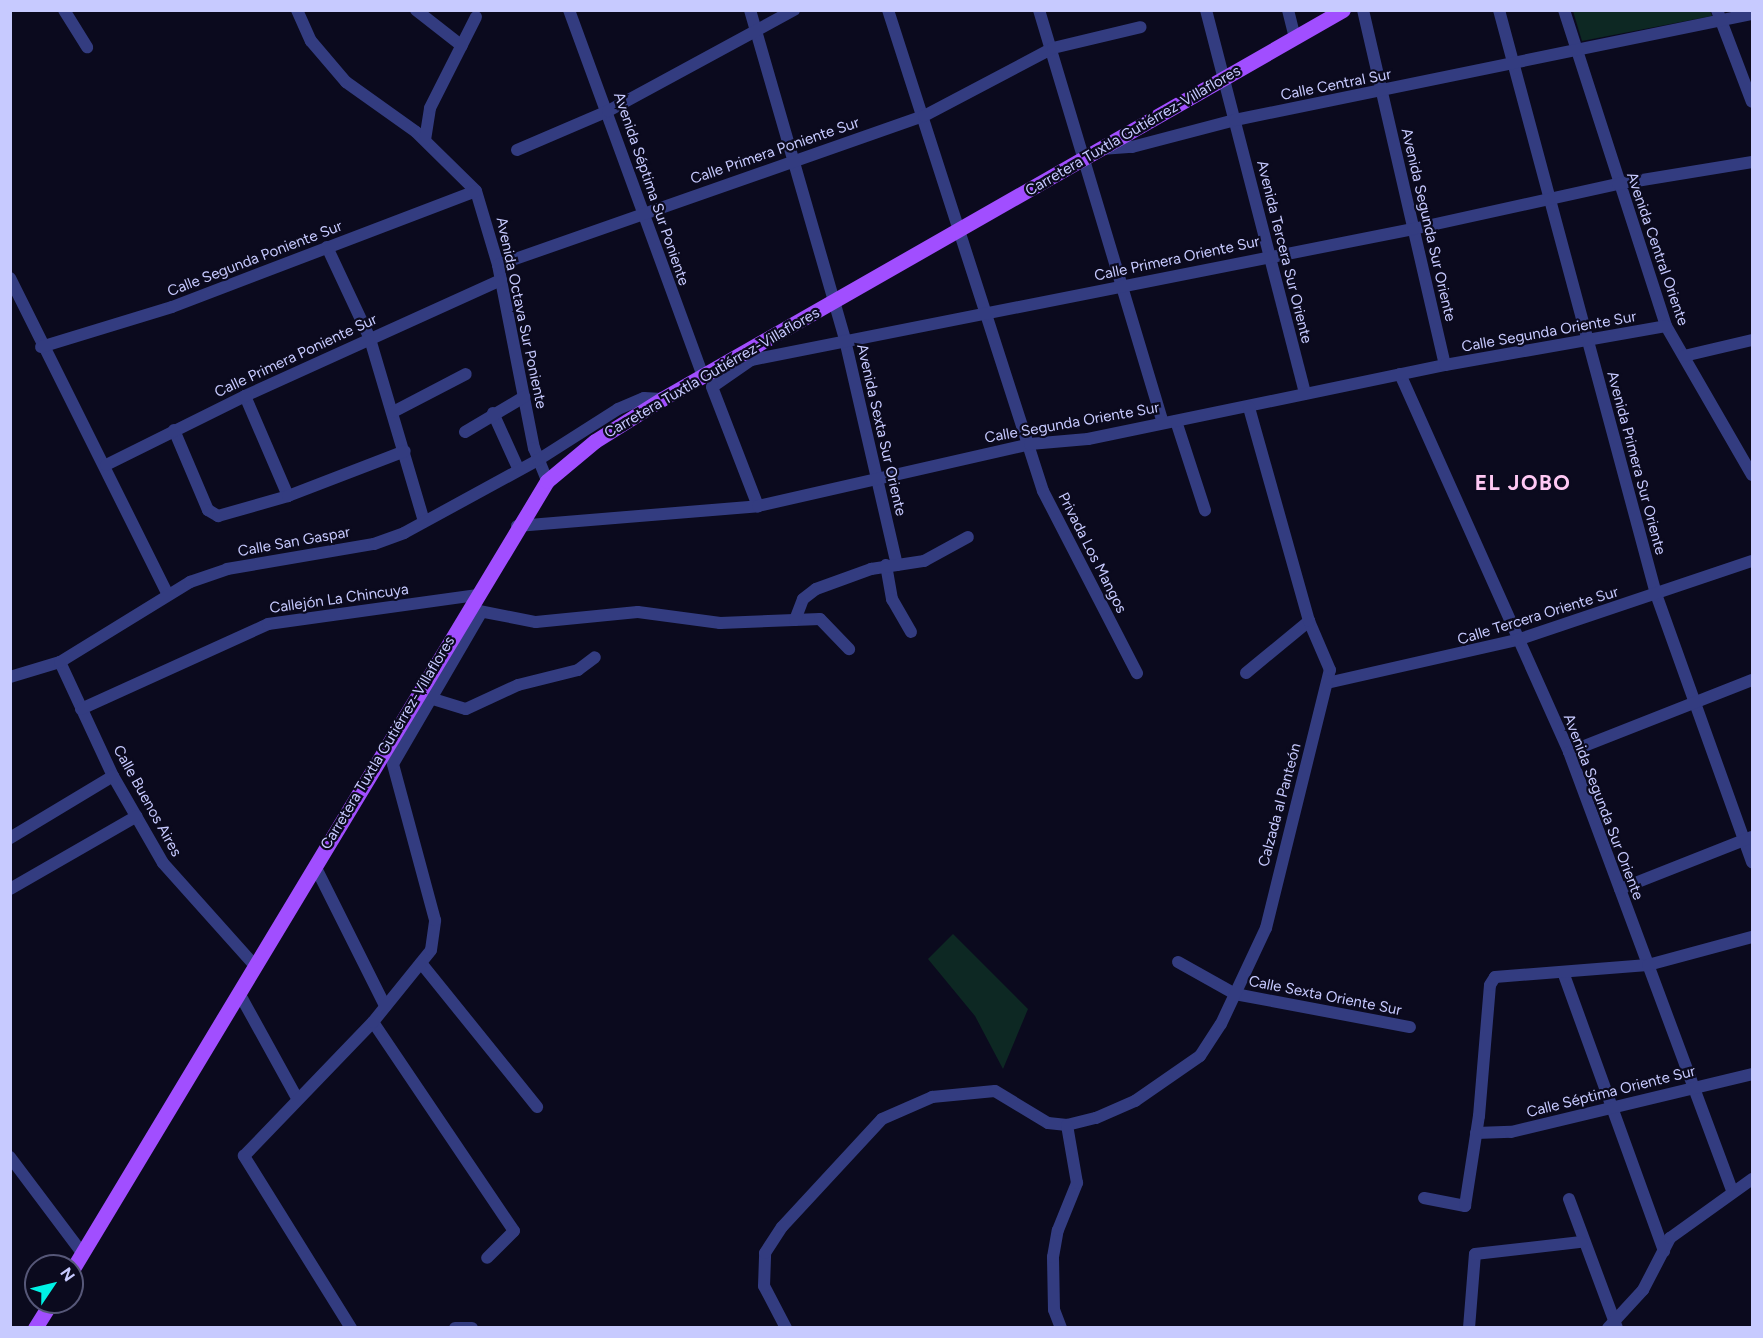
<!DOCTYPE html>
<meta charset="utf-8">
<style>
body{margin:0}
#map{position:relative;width:1763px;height:1338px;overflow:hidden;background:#0b0a1e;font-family:Figtree,sans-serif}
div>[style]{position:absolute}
.green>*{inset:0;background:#0d2823}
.minor>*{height:12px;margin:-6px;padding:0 6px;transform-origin:6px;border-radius:6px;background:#333c80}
.major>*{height:15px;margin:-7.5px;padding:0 7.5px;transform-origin:7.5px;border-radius:7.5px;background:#a14eff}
span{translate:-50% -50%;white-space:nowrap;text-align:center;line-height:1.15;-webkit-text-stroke:4.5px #0b0a1e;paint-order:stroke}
.street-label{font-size:15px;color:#c7caff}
.district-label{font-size:21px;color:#ffc9f4;font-weight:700;letter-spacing:1.5px}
.frame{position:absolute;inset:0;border:12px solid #c7caff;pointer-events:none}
.north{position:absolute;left:24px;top:1254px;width:60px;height:60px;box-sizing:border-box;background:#0b0a1e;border:2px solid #565778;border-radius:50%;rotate:55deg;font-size:16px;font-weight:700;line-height:24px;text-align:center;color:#c7caff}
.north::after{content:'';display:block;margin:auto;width:21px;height:27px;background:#00f2e5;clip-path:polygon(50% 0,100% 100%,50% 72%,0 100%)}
</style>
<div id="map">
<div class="green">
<div style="clip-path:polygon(1710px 11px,1712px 16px,1582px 41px,1573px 11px)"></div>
<div style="clip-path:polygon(953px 934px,1028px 1009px,1003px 1069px,975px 1016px,928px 959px)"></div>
</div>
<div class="minor">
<div style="left:64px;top:10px;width:44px;rotate:58.1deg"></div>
<div style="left:297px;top:10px;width:34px;rotate:66deg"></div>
<div style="left:311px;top:41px;width:54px;rotate:49.5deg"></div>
<div style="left:346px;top:82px;width:86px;rotate:35.5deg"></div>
<div style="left:416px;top:132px;width:84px;rotate:44.5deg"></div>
<div style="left:476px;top:191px;width:77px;rotate:73.4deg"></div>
<div style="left:498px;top:265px;width:187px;rotate:78.9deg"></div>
<div style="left:534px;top:448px;width:35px;rotate:68deg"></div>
<div style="left:416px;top:10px;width:58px;rotate:38deg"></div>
<div style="left:569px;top:10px;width:391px;rotate:69.9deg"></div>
<div style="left:750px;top:10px;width:343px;rotate:73.9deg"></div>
<div style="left:845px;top:340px;width:231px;rotate:77deg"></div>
<div style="left:888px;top:10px;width:505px;rotate:72.14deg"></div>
<div style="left:1043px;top:491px;width:205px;rotate:62.7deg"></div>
<div style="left:1039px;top:10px;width:431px;rotate:73.3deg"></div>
<div style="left:1206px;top:10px;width:396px;rotate:75.5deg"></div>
<div style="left:1288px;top:10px;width:29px;rotate:76deg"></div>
<div style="left:1363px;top:10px;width:364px;rotate:77deg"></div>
<div style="left:1499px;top:10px;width:605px;rotate:74.95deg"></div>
<div style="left:1656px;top:594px;width:285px;rotate:70.3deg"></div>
<div style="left:1564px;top:10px;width:332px;rotate:72.1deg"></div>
<div style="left:1666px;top:326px;width:172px;rotate:60deg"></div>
<div style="left:1717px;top:10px;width:98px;rotate:69.2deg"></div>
<div style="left:425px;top:140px;width:32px;rotate:-81deg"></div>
<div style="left:430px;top:108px;width:102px;rotate:-63.2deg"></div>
<div style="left:1101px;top:149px;width:31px;rotate:-4deg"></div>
<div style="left:1132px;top:147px;width:106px;rotate:-14.7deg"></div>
<div style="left:1235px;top:120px;width:528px;rotate:-11.59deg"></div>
<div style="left:517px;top:150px;width:99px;rotate:-23.2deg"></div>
<div style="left:608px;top:111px;width:212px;rotate:-28.5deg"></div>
<div style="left:327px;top:247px;width:102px;rotate:64.9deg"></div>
<div style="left:370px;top:339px;width:190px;rotate:73.5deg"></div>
<div style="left:498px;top:265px;width:451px;rotate:-19.3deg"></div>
<div style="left:924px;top:116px;width:146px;rotate:-27.8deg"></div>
<div style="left:1053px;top:48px;width:90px;rotate:-13.4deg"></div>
<div style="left:10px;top:278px;width:354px;rotate:63.5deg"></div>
<div style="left:41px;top:347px;width:137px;rotate:-17deg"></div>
<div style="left:172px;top:307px;width:325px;rotate:-20.9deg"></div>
<div style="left:743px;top:354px;width:10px;rotate:37deg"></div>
<div style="left:751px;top:360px;width:675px;rotate:-11.19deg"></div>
<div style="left:1413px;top:229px;width:210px;rotate:-12.4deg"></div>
<div style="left:1618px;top:184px;width:136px;rotate:-9.3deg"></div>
<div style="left:1684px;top:356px;width:70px;rotate:-13.2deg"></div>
<div style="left:751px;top:360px;width:47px;rotate:145.3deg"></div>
<div style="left:712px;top:387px;width:128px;rotate:68.9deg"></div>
<div style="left:1400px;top:374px;width:414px;rotate:65.9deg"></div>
<div style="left:1569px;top:752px;width:468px;rotate:69.6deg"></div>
<div style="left:245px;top:396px;width:109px;rotate:66.7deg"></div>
<div style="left:393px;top:412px;width:82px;rotate:-27.5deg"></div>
<div style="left:493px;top:413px;width:60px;rotate:65.6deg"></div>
<div style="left:1176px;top:421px;width:94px;rotate:72deg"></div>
<div style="left:174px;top:430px;width:87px;rotate:67deg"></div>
<div style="left:208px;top:510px;width:12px;rotate:31deg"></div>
<div style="left:218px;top:516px;width:73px;rotate:-15.9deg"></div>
<div style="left:288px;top:496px;width:125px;rotate:-21deg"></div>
<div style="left:465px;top:432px;width:69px;rotate:-30.7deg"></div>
<div style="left:106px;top:465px;width:155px;rotate:-26.4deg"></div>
<div style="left:245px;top:396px;width:281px;rotate:-24.4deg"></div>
<div style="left:517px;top:526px;width:242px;rotate:-4.7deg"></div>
<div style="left:758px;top:506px;width:279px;rotate:-12.8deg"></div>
<div style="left:1030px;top:444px;width:58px;rotate:-4.9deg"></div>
<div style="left:1088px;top:439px;width:365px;rotate:-11.7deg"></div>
<div style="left:1445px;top:365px;width:224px;rotate:-10deg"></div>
<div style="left:886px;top:565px;width:35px;rotate:80deg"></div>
<div style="left:892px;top:599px;width:38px;rotate:60deg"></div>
<div style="left:474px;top:610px;width:63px;rotate:11deg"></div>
<div style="left:536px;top:622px;width:102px;rotate:-5.6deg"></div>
<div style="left:638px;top:612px;width:83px;rotate:7.6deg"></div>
<div style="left:720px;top:623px;width:100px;rotate:-2.3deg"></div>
<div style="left:820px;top:619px;width:42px;rotate:46deg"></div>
<div style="left:795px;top:620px;width:22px;rotate:-69deg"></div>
<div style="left:803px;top:599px;width:16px;rotate:-38deg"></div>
<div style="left:816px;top:589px;width:59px;rotate:-20deg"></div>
<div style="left:871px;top:569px;width:54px;rotate:-8.6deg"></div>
<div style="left:924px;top:561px;width:50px;rotate:-28.6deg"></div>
<div style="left:60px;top:662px;width:126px;rotate:65.1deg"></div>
<div style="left:113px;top:776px;width:100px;rotate:60.1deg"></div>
<div style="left:163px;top:863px;width:138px;rotate:48.2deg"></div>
<div style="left:1246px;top:673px;width:82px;rotate:-39.5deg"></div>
<div style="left:10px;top:677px;width:52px;rotate:-16.7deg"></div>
<div style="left:60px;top:662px;width:153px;rotate:-31.6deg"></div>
<div style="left:190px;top:582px;width:39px;rotate:-19deg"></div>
<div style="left:227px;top:569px;width:149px;rotate:-9.7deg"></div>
<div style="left:374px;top:544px;width:32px;rotate:-20deg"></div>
<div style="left:404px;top:533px;width:153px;rotate:-28.6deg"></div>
<div style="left:538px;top:460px;width:95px;rotate:-32.5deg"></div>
<div style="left:618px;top:409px;width:28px;rotate:-23deg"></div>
<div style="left:644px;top:398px;width:18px;rotate:3deg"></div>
<div style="left:1327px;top:683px;width:195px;rotate:-12.8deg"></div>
<div style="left:1517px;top:640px;width:248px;rotate:-18.6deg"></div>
<div style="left:433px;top:699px;width:34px;rotate:17deg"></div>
<div style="left:466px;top:709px;width:57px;rotate:-24.8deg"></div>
<div style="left:518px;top:685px;width:62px;rotate:-14deg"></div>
<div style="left:578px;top:670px;width:21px;rotate:-37deg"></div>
<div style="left:81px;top:709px;width:205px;rotate:-24.4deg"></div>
<div style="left:268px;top:624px;width:210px;rotate:-7.9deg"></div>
<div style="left:1569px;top:752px;width:197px;rotate:-21.5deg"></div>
<div style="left:10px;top:838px;width:120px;rotate:-31deg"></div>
<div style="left:315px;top:866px;width:157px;rotate:63.4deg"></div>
<div style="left:10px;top:889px;width:146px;rotate:-29.9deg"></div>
<div style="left:1620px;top:889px;width:142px;rotate:-21.5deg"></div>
<div style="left:1178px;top:962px;width:65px;rotate:29.3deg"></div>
<div style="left:1235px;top:994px;width:178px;rotate:10.7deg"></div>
<div style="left:421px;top:963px;width:185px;rotate:51.1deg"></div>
<div style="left:1563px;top:972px;width:297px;rotate:70.1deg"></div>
<div style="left:239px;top:993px;width:120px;rotate:61.1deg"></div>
<div style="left:373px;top:1022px;width:252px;rotate:56deg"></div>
<div style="left:514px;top:1231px;width:38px;rotate:135deg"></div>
<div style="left:1476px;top:1133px;width:35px;rotate:-2deg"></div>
<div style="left:1511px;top:1132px;width:248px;rotate:-13.5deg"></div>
<div style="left:10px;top:1157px;width:120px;rotate:53.1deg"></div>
<div style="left:1424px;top:1198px;width:42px;rotate:11deg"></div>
<div style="left:1465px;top:1206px;width:91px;rotate:-81.2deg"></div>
<div style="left:1479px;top:1116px;width:131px;rotate:-85.2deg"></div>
<div style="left:1490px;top:985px;width:9px;rotate:-58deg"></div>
<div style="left:1495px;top:977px;width:153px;rotate:-4.5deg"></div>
<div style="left:1648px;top:965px;width:108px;rotate:-15.1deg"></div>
<div style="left:1569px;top:1199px;width:138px;rotate:69.6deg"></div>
<div style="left:351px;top:1328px;width:203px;rotate:-121.9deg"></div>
<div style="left:244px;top:1156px;width:186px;rotate:-46.1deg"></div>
<div style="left:373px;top:1022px;width:92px;rotate:-51.1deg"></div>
<div style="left:431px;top:950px;width:30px;rotate:-82deg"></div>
<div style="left:435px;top:920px;width:162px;rotate:-105.1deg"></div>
<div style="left:393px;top:764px;width:175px;rotate:-59.8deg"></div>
<div style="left:455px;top:1328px;width:17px"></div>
<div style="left:786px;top:1328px;width:47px;rotate:-117.6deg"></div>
<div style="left:764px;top:1286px;width:33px;rotate:-88deg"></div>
<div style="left:765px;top:1253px;width:31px;rotate:-57deg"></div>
<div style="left:782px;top:1227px;width:147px;rotate:-47.2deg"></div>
<div style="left:882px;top:1119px;width:55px;rotate:-23.7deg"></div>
<div style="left:932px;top:1097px;width:63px;rotate:-5.4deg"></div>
<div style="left:995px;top:1091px;width:62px;rotate:31.1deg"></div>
<div style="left:1048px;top:1123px;width:19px;rotate:6deg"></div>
<div style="left:1067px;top:1125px;width:30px;rotate:-14deg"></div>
<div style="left:1096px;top:1118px;width:43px;rotate:-23.6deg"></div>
<div style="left:1135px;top:1101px;width:79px;rotate:-34.7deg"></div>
<div style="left:1200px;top:1056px;width:38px;rotate:-57deg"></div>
<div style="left:1221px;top:1024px;width:106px;rotate:-64.9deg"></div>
<div style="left:1266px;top:928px;width:266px;rotate:-76.1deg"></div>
<div style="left:1330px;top:670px;width:53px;rotate:-113.2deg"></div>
<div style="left:1309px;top:621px;width:222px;rotate:-105.7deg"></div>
<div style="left:1061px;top:1328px;width:19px;rotate:-111deg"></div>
<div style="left:1054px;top:1310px;width:53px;rotate:-91.1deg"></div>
<div style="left:1053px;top:1257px;width:27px;rotate:-80deg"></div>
<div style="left:1058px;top:1230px;width:51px;rotate:-68deg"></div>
<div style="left:1077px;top:1183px;width:59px;rotate:-99.8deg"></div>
<div style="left:1469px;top:1328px;width:74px;rotate:-85.4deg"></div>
<div style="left:1475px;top:1254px;width:107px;rotate:-6.5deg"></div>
<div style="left:1608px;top:1328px;width:52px;rotate:-47.4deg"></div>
<div style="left:1643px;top:1290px;width:59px;rotate:-62.6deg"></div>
<div style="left:1670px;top:1238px;width:101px;rotate:-35.7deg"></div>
</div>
<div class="major">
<div style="left:72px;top:1270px;width:921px;rotate:-58.95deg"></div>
<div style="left:547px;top:481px;width:62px;rotate:-39.8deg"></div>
<div style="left:595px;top:441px;width:79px;rotate:-32.1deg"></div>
<div style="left:662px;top:399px;width:784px;rotate:-29.74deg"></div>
<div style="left:35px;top:1328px;width:31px;rotate:-58deg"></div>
</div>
<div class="street-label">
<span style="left:1336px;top:85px;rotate:-11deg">Calle Central Sur</span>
<span style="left:1133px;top:131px;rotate:-30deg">Carretera Tuxtla Gutiérrez-Villaflores</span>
<span style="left:775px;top:151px;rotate:-19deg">Calle Primera Poniente Sur</span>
<span style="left:651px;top:189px;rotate:71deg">Avenida Séptima Sur Poniente</span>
<span style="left:1428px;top:225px;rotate:77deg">Avenida Segunda Sur Oriente</span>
<span style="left:1657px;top:249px;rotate:71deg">Avenida Central Oriente</span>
<span style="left:1284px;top:252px;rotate:76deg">Avenida Tercera Sur Oriente</span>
<span style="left:255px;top:259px;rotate:-21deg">Calle Segunda Poniente Sur</span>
<span style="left:1177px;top:259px;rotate:-12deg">Calle Primera Oriente Sur</span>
<span style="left:521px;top:313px;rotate:78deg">Avenida Octava Sur Poniente</span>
<span style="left:1549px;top:332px;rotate:-10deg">Calle Segunda Oriente Sur</span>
<span style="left:296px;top:356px;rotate:-25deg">Calle Primera Poniente Sur</span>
<span style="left:712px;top:373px;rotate:-30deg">Carretera Tuxtla Gutiérrez-Villaflores</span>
<span style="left:1072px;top:423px;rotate:-10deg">Calle Segunda Oriente Sur</span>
<span style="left:881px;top:430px;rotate:77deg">Avenida Sexta Sur Oriente</span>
<span style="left:1636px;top:463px;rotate:75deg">Avenida Primera Sur Oriente</span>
<span style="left:294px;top:542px;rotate:-10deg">Calle San Gaspar</span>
<span style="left:1092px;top:553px;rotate:63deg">Privada Los Mangos</span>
<span style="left:339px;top:599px;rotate:-8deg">Callejón La Chincuya</span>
<span style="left:1538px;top:616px;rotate:-17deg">Calle Tercera Oriente Sur</span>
<span style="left:388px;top:743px;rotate:-59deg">Carretera Tuxtla Gutiérrez-Villaflores</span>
<span style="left:147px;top:801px;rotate:61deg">Calle Buenos Aires</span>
<span style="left:1280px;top:805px;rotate:-75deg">Calzada al Panteón</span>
<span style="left:1603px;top:807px;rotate:69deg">Avenida Segunda Sur Oriente</span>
<span style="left:1325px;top:996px;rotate:11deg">Calle Sexta Oriente Sur</span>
<span style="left:1611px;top:1092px;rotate:-14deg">Calle Séptima Oriente Sur</span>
</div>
<div class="district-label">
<span style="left:1523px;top:483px">EL JOBO</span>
</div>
<div class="frame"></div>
<div class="north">N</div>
</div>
